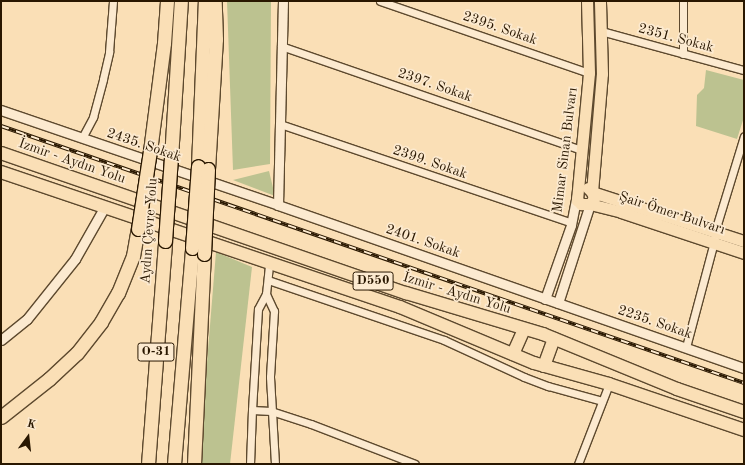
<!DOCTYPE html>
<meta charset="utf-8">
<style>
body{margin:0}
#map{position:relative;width:745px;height:465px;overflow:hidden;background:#fadfb6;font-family:"Old Standard TT",serif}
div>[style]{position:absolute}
.green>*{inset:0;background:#bcc290}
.roads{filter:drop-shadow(1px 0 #5d492e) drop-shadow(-1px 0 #5d492e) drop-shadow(0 1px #5d492e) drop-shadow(0 -1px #5d492e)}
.minor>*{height:7px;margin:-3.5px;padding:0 3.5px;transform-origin:3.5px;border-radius:3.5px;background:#fcead0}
.tertiary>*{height:9px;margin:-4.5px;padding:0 4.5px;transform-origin:4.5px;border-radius:4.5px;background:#fcead0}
.primary>*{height:11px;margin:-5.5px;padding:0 5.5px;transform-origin:5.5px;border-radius:5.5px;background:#fadfb6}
.trunk>*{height:12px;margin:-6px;padding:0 6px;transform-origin:6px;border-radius:6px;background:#fadfb6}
.motorway>*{height:13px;margin:-6.5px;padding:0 6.5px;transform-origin:6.5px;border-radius:6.5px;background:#fadfb6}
.rail>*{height:4px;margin-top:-2px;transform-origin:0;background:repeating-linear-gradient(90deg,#fcead0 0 8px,#291700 0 16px);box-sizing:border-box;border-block:1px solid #291700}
.bridges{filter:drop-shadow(1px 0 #291700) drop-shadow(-1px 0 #291700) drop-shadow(0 1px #291700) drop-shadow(0 -1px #291700)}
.motorway-bridge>*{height:13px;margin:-6.5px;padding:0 6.5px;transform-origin:6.5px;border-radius:6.5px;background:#fadfb6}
span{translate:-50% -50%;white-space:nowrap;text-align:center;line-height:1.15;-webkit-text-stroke:3.5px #fcead0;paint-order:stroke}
.shield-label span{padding:1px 3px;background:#fcead0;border:1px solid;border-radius:3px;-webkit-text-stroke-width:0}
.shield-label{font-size:13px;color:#291700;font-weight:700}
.street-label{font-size:14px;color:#291700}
.frame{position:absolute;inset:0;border:2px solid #291700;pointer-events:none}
.north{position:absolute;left:8px;top:417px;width:40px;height:40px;-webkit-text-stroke:3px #fcead0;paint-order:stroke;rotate:15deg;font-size:11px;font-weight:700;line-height:16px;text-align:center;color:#291700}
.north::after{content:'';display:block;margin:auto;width:14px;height:18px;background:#291700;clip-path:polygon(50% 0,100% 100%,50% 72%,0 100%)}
</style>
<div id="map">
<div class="green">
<div style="clip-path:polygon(227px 1px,271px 1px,270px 164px,233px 170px)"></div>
<div style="clip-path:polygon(706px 70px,744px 80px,744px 117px,737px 139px,696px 126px,697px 95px,704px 88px)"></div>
<div style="clip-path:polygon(269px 171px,275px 196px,233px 180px)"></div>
<div style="clip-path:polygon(216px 252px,252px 267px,230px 464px,201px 464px,204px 399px)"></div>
</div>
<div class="roads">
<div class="minor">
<div style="left:380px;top:1px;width:221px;rotate:19deg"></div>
<div style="left:601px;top:31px;width:148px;rotate:15.3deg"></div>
<div style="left:281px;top:46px;width:318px;rotate:19.1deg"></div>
<div style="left:683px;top:54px;width:53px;rotate:-90deg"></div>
<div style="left:280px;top:124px;width:308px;rotate:18.7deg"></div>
<div style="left:82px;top:138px;width:24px;rotate:-62deg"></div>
<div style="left:93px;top:117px;width:39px;rotate:-75deg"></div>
<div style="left:103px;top:79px;width:28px;rotate:-77deg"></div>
<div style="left:109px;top:52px;width:51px;rotate:-85.5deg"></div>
<div style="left:268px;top:280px;width:186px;rotate:18.8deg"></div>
<div style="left:444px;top:340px;width:88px;rotate:24.8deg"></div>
<div style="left:524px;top:377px;width:26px;rotate:21deg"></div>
<div style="left:548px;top:386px;width:56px;rotate:15.5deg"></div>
<div style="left:266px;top:294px;width:19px;rotate:65deg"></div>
<div style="left:274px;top:311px;width:66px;rotate:93.5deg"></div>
<div style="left:270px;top:377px;width:87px;rotate:86.7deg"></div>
<div style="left:686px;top:347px;width:109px;rotate:-75.1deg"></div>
<div style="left:714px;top:242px;width:11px;rotate:-85deg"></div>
<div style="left:715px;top:231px;width:99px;rotate:-73deg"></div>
<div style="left:252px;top:410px;width:19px;rotate:3deg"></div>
<div style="left:271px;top:411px;width:42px;rotate:18deg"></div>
<div style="left:311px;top:424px;width:111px;rotate:21deg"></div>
<div style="left:250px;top:464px;width:54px;rotate:-87.9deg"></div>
<div style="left:252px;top:410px;width:101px;rotate:-86.6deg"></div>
<div style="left:258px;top:309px;width:17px;rotate:-62deg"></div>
<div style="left:266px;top:294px;width:31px;rotate:-84deg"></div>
<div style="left:578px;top:464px;width:86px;rotate:-68.8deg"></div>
</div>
<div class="tertiary">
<div style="left:1px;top:110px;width:293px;rotate:18.9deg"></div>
<div style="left:278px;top:205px;width:494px;rotate:19.3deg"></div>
<div style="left:278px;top:205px;width:204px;rotate:-88.6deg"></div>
<div style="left:545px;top:299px;width:78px;rotate:-70.6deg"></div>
<div style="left:571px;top:225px;width:32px;rotate:-79deg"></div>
<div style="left:558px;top:303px;width:104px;rotate:-72.1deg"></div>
<div style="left:1px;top:340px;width:33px;rotate:-39deg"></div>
<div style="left:27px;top:319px;width:77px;rotate:-51.3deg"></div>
<div style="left:75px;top:259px;width:59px;rotate:-60.4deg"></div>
</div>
<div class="primary">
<div style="left:587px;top:1px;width:72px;rotate:88.4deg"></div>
<div style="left:589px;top:73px;width:128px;rotate:95.4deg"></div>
<div style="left:577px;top:200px;width:6px;rotate:45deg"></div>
<div style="left:581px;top:204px;width:9px"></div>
<div style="left:590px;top:204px;width:32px;rotate:14deg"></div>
<div style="left:621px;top:212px;width:130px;rotate:18.4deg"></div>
<div style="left:588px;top:188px;width:6px;rotate:45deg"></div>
<div style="left:592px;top:192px;width:160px;rotate:17.9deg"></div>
<div style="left:590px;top:204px;width:7px;rotate:-56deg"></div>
<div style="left:594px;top:198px;width:6px;rotate:-108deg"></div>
<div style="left:592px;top:192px;width:118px;rotate:-85.2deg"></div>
<div style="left:602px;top:74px;width:73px;rotate:-91.6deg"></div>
</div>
<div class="trunk">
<div style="left:1px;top:153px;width:429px;rotate:19.1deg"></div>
<div style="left:406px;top:293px;width:143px;rotate:16.7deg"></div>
<div style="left:543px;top:334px;width:145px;rotate:22.3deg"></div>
<div style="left:677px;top:389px;width:71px;rotate:18.9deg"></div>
<div style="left:1px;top:172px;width:421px;rotate:18.7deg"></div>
<div style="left:400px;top:307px;width:145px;rotate:22.7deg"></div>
<div style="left:534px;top:363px;width:78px;rotate:15.6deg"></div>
<div style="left:609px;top:384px;width:143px;rotate:18.8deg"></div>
<div style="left:513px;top:354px;width:27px;rotate:-66deg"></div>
<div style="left:544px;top:366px;width:29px;rotate:-70deg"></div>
</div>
<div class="motorway">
<div style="left:150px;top:151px;width:109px;rotate:-82.6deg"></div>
<div style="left:164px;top:43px;width:42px;rotate:-85.9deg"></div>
<div style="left:171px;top:158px;width:157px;rotate:-86.4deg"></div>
<div style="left:198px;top:166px;width:165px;rotate:-87.6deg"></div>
<div style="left:208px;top:169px;width:130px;rotate:-86.5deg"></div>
<div style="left:216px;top:39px;width:38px;rotate:-92deg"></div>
<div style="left:1px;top:417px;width:61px;rotate:-38.4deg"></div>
<div style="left:49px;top:379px;width:38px;rotate:-43deg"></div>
<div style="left:77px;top:353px;width:39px;rotate:-52deg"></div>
<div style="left:101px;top:322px;width:34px;rotate:-60deg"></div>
<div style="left:118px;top:293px;width:40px;rotate:-68deg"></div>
<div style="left:133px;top:256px;width:27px;rotate:-80deg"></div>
<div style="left:148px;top:464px;width:224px;rotate:-85.6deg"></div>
<div style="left:174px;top:464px;width:217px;rotate:-85.2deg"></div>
<div style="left:194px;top:464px;width:210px;rotate:-87.3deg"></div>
</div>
</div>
<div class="rail">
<div style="left:1px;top:126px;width:786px;rotate:19.08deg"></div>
</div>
<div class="bridges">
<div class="motorway-bridge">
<div style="left:138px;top:229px;width:79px;rotate:-81.3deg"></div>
<div style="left:165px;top:241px;width:83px;rotate:-85.9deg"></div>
<div style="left:192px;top:248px;width:82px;rotate:-85.8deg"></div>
<div style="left:204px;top:254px;width:85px;rotate:-87.3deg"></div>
</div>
</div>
<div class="shield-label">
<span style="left:373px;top:281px">D550</span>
<span style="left:156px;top:352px">O-31</span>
</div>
<div class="street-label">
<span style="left:500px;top:28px;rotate:19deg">2395. Sokak</span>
<span style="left:676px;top:38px;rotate:15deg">2351. Sokak</span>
<span style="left:435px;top:85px;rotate:19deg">2397. Sokak</span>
<span style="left:144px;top:145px;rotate:19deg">2435. Sokak</span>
<span style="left:565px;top:150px;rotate:-83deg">Mimar Sinan Bulvarı</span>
<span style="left:72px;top:161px;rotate:19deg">İzmir - Aydın Yolu</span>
<span style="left:430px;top:162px;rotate:19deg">2399. Sokak</span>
<span style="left:672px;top:213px;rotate:18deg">Şair Ömer Bulvarı</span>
<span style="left:149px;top:231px;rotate:-86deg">Aydın Çevre Yolu</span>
<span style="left:423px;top:241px;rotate:19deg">2401. Sokak</span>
<span style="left:457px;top:293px;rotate:17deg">İzmir - Aydın Yolu</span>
<span style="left:655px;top:322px;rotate:19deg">2235. Sokak</span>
</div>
<div class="frame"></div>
<div class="north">K</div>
</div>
